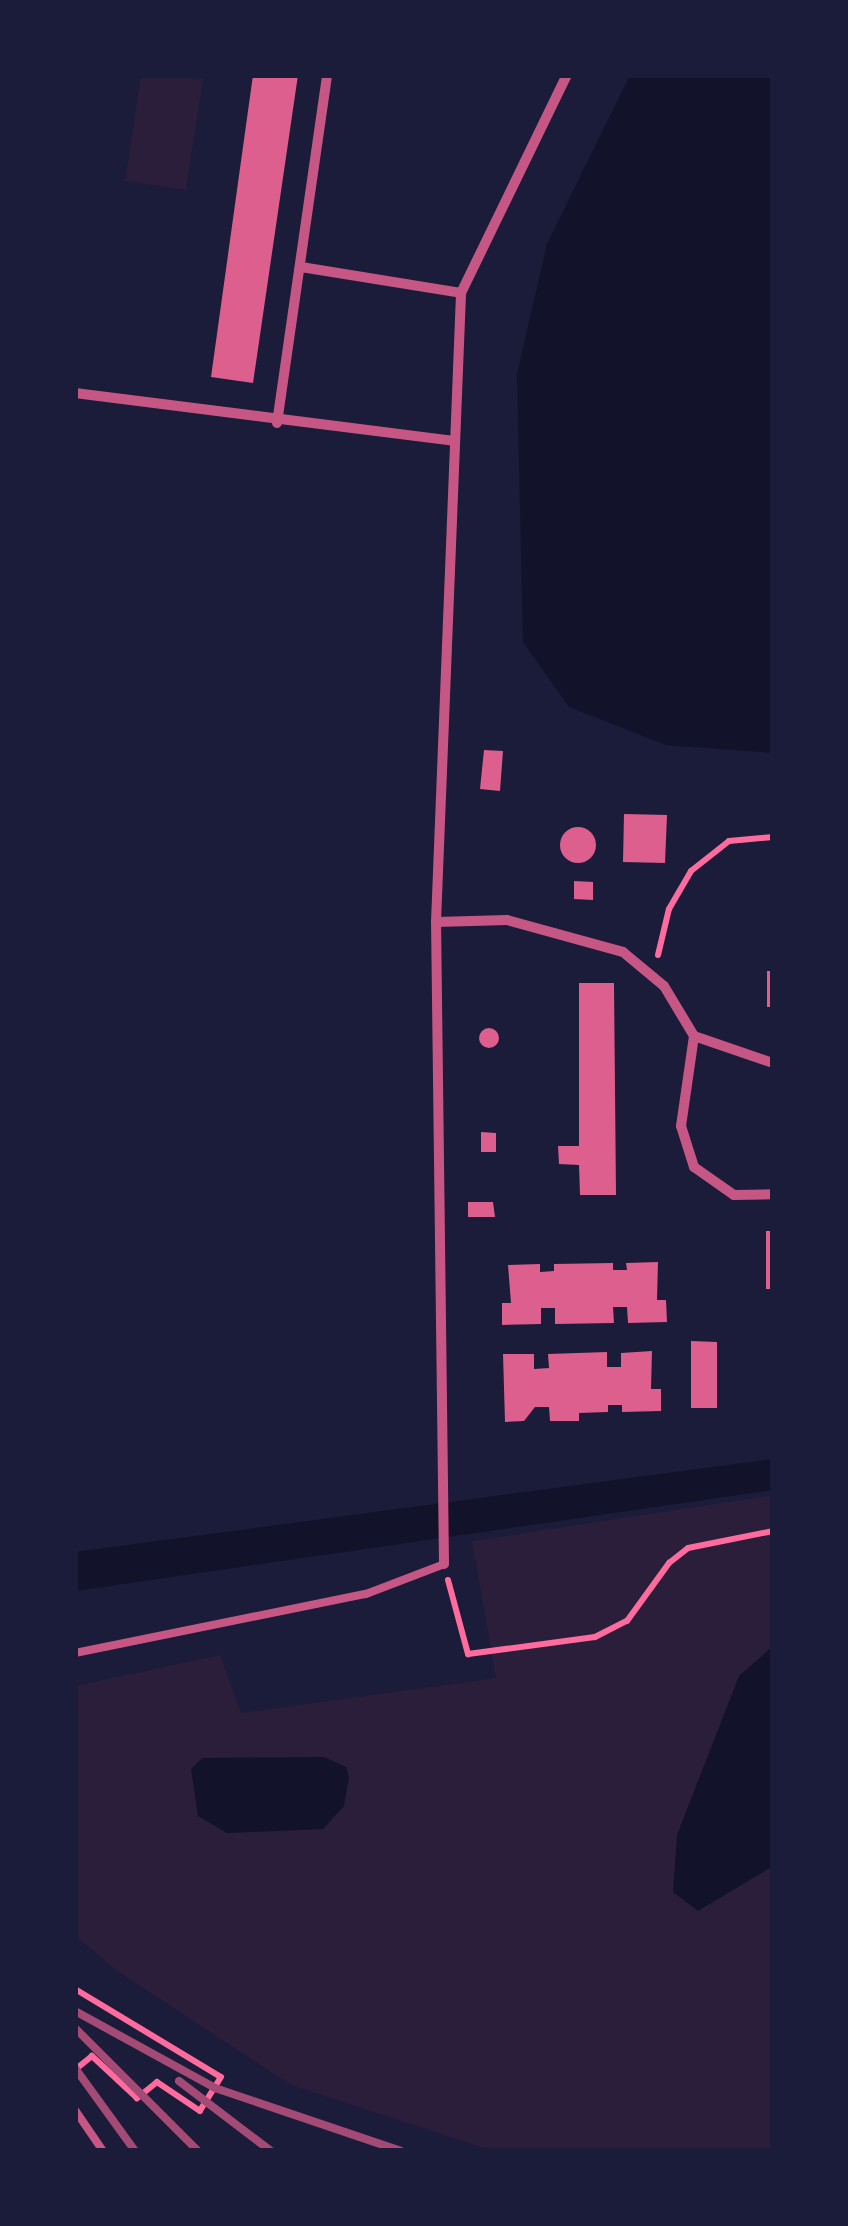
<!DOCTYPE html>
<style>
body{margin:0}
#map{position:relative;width:848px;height:2226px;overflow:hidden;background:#1b1b3a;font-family:Arial,sans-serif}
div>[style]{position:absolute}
.green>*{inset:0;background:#2a1e3b}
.water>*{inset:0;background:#12122b}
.building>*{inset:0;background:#dd5f8e}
.round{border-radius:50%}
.path>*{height:6px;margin:-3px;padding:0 3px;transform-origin:3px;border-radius:3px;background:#ff6b9d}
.service>*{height:8px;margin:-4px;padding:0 4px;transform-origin:4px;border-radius:4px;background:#c65784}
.minor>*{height:10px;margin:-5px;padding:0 5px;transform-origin:5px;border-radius:5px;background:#c65784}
.rail>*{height:8px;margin:-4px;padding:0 4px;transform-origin:4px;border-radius:4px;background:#a44b75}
span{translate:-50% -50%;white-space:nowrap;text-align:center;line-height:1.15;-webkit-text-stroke:10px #1b1b3a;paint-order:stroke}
.frame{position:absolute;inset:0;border:78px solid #1b1b3a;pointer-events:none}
</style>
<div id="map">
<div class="green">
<div style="clip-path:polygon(141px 75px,203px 79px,186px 190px,125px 181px)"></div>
<div style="clip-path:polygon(773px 1495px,773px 2151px,493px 2151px,291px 2085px,116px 1970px,75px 1935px,75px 1686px,220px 1655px,241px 1713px,496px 1678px,472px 1541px)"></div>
</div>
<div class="water">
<div style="clip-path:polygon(630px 75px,773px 75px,773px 753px,666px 745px,569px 707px,523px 642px,517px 374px,547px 244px)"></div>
<div style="clip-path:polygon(773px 1459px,773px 1490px,75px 1591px,75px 1552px)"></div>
<div style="clip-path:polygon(773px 1646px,773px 1866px,698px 1911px,673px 1892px,677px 1835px,739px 1676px)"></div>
<div style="clip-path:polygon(324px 1757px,346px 1767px,349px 1777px,344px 1806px,323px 1829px,227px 1833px,198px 1816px,191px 1769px,202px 1758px)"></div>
</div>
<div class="building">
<div style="clip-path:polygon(253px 75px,298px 75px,253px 383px,211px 377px)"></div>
<div style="clip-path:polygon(484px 750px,503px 751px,500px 791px,480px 789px)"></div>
<div style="clip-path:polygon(624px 814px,667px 815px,665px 863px,623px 862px)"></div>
<div class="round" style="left:560px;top:827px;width:36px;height:36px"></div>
<div style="clip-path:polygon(574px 881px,593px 882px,593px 900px,574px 899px)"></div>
<div style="clip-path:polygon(767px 971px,773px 971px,773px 1007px,767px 1007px)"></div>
<div style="clip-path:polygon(579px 983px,614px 983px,616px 1195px,580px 1195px,579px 1165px,559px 1164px,558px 1146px,579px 1146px)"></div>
<div class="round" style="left:479px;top:1028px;width:20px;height:20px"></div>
<div style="clip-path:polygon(481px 1132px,496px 1133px,496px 1152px,481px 1152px)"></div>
<div style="clip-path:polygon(468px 1202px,493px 1202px,495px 1217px,468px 1217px)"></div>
<div style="clip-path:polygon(766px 1231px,773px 1231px,773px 1289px,766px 1289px)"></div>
<div style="clip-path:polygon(658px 1262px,657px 1300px,666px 1300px,667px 1322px,628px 1323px,627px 1307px,613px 1307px,614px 1323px,555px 1324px,555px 1308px,541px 1308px,541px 1324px,502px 1325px,502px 1303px,511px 1303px,508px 1265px,540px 1264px,540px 1272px,554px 1271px,554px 1264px,613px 1263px,613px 1270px,627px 1270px,626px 1263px)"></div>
<div style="clip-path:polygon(691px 1341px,717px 1342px,717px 1408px,691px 1408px)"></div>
<div style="clip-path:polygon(652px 1351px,651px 1389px,661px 1389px,661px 1411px,622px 1412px,622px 1405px,608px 1405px,608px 1412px,579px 1413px,579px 1421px,550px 1421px,549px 1407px,535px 1407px,524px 1421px,505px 1422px,503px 1354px,534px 1354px,534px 1369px,549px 1368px,548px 1354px,607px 1352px,607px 1367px,621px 1367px,621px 1353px)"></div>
</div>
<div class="path">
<div style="left:658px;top:955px;width:47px;rotate:-76.6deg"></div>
<div style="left:669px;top:909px;width:44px;rotate:-59.9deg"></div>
<div style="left:691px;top:871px;width:48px;rotate:-38.3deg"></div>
<div style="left:729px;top:841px;width:44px;rotate:-5.2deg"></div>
<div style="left:448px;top:1580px;width:77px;rotate:74.9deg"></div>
<div style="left:468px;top:1654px;width:128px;rotate:-7.6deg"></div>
<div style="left:595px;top:1637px;width:36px;rotate:-27deg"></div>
<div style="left:627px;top:1621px;width:72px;rotate:-54.1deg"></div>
<div style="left:669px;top:1563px;width:24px;rotate:-38deg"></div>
<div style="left:688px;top:1548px;width:87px;rotate:-11.3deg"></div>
<div style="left:75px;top:1989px;width:170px;rotate:31.1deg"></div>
<div style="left:221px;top:2077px;width:40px;rotate:122deg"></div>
<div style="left:200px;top:2111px;width:52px;rotate:-146deg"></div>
<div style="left:157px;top:2082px;width:26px;rotate:141deg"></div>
<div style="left:137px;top:2098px;width:62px;rotate:-137deg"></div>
<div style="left:92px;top:2056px;width:22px;rotate:141deg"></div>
</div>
<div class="service">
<div style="left:75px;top:1653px;width:297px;rotate:-11.5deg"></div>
<div style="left:366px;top:1594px;width:84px;rotate:-21deg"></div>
<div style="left:75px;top:2110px;width:50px;rotate:55.7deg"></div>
</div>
<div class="minor">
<div style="left:301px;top:267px;width:162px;rotate:9.2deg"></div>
<div style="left:75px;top:393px;width:382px;rotate:7.2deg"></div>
<div style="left:277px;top:423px;width:352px;rotate:-81.8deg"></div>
<div style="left:436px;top:922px;width:71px;rotate:-1.6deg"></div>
<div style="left:507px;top:920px;width:120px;rotate:15.4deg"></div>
<div style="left:623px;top:952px;width:53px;rotate:39.7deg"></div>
<div style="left:664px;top:986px;width:58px;rotate:59deg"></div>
<div style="left:694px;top:1036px;width:83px;rotate:18.9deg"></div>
<div style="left:694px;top:1036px;width:91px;rotate:98.2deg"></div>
<div style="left:681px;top:1126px;width:43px;rotate:72.4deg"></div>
<div style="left:694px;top:1167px;width:49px;rotate:35deg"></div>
<div style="left:734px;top:1195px;width:39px;rotate:-1deg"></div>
<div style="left:444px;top:1564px;width:642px;rotate:-90.71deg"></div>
<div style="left:436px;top:922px;width:629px;rotate:-87.72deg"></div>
<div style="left:461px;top:293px;width:242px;rotate:-64.1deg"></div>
</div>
<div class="rail">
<div style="left:75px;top:2011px;width:160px;rotate:28.8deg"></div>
<div style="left:215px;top:2088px;width:196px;rotate:18.7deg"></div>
<div style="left:75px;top:2028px;width:174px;rotate:45deg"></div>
<div style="left:75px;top:2068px;width:102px;rotate:54.1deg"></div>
<div style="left:179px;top:2081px;width:116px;rotate:37.3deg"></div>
</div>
<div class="frame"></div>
</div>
